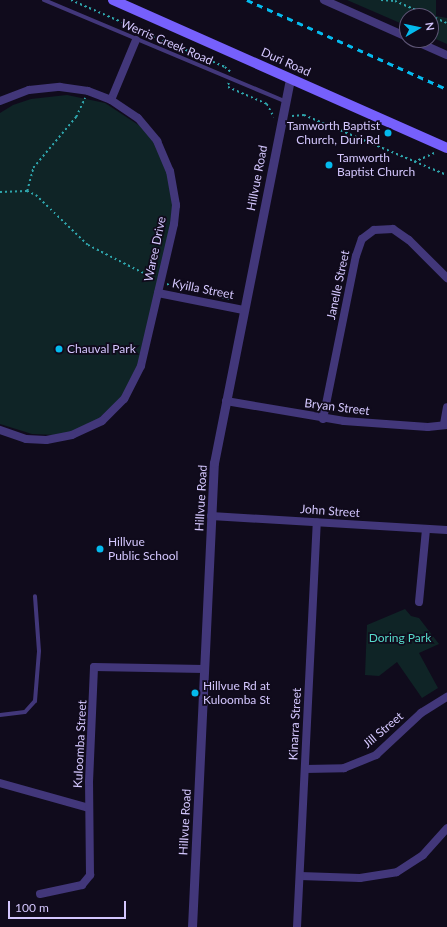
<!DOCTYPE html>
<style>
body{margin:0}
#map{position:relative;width:447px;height:927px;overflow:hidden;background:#100b1c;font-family:Lato,sans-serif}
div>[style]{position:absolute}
.green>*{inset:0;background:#0f2426}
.path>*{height:1.5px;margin-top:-0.75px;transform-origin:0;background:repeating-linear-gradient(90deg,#2ea4ab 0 2px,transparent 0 5px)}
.service>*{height:4px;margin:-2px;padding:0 2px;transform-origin:2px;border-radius:2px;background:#42377a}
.minor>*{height:8px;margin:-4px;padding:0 4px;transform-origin:4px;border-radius:4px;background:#42377a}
.tertiary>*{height:9px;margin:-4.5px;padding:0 4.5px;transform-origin:4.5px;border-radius:4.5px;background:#42377a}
.secondary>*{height:10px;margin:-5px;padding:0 5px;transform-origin:5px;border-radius:5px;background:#7660fc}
.rail>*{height:2.5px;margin-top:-1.25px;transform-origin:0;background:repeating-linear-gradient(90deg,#04baed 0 6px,transparent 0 11px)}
.dots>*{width:11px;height:11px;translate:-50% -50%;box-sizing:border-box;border:2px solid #100b1c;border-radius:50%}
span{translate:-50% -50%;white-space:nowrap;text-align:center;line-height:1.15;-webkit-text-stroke:3.5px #100b1c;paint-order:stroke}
.street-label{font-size:12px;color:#d4c7fe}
.poi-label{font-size:12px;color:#d4c7fe}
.right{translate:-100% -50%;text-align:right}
.left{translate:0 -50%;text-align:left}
.park-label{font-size:12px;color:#56dbca}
.north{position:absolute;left:399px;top:8px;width:40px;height:40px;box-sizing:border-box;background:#100b1c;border:1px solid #5e5676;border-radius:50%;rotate:81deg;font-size:11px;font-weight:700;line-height:16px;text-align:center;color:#d4c7fe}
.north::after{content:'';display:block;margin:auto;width:14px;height:18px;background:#04baed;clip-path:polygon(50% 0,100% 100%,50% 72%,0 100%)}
.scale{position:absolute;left:8px;top:901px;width:118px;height:18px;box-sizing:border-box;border:2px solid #d4c7fe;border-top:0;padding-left:5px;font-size:12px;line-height:14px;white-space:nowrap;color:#d4c7fe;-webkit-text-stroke:3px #100b1c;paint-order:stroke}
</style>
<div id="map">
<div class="green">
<div style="clip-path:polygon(347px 0,436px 0,436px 16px,447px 18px,447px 44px,431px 37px,431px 16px,407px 16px,407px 26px)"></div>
<div style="clip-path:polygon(67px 95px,105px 103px,140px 126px,158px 146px,168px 171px,174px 197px,173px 225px,137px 373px,127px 392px,98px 419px,74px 431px,55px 435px,32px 434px,0 424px,0 113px,13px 105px,31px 99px)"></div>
<div style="clip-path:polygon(405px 609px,411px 616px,419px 618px,439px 644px,419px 653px,438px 688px,422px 698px,397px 662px,379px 676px,365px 675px,367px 625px)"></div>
</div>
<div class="path">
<div style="left:71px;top:0;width:168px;rotate:23.5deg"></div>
<div style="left:225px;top:67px;width:9px;rotate:41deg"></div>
<div style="left:381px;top:0;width:14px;rotate:4deg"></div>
<div style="left:395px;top:1px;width:39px;rotate:23deg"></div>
<div style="left:431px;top:16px;width:17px;rotate:24deg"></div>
<div style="left:229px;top:83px;width:4px;rotate:104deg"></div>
<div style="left:228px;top:87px;width:43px;rotate:23.6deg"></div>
<div style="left:267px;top:104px;width:15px;rotate:62deg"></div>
<div style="left:292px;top:116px;width:12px;rotate:-5deg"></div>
<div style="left:304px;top:115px;width:155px;rotate:22.8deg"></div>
<div style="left:414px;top:162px;width:24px;rotate:-24deg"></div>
<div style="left:27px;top:191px;width:24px;rotate:-75deg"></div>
<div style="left:33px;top:168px;width:67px;rotate:-49.9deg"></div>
<div style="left:76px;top:117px;width:21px;rotate:-65deg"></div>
<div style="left:0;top:192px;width:27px;rotate:-2deg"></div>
<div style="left:27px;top:191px;width:10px;rotate:24deg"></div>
<div style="left:36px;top:195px;width:72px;rotate:43.9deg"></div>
<div style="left:88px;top:245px;width:73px;rotate:26.9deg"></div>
<div style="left:167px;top:284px;width:9px;rotate:27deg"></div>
<div style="left:208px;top:294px;width:25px;rotate:12deg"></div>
</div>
<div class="service">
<div style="left:44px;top:0;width:260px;rotate:22.8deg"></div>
<div style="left:0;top:715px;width:25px;rotate:-7deg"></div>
<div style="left:25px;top:712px;width:15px;rotate:-48deg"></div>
<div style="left:35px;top:701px;width:50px;rotate:-85.4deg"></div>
<div style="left:39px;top:651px;width:55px;rotate:-94.2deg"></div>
</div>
<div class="minor">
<div style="left:324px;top:0;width:91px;rotate:24deg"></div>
<div style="left:413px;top:40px;width:37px;rotate:24deg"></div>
<div style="left:111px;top:100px;width:65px;rotate:-67.4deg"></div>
<div style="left:0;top:101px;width:31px;rotate:-21deg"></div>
<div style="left:29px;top:90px;width:31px;rotate:-6deg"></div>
<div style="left:60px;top:87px;width:28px;rotate:8deg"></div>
<div style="left:88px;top:91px;width:25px;rotate:21deg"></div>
<div style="left:111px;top:100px;width:32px;rotate:34deg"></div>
<div style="left:138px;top:118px;width:30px;rotate:50deg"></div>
<div style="left:157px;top:141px;width:33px;rotate:67deg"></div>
<div style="left:170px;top:171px;width:35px;rotate:80deg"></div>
<div style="left:176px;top:205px;width:19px;rotate:96deg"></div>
<div style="left:174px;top:224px;width:146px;rotate:103.1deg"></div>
<div style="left:141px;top:366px;width:37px;rotate:117deg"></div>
<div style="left:124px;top:399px;width:31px;rotate:135deg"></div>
<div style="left:102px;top:421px;width:33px;rotate:155deg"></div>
<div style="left:72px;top:435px;width:26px;rotate:169deg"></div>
<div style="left:46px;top:440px;width:20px;rotate:-177deg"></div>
<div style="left:26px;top:439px;width:28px;rotate:-161deg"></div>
<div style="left:158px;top:293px;width:87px;rotate:11.3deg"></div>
<div style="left:226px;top:401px;width:120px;rotate:9.6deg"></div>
<div style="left:344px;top:421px;width:84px;rotate:4.1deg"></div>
<div style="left:428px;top:427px;width:19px;rotate:-6deg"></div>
<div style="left:323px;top:419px;width:166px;rotate:-78.6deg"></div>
<div style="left:356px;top:256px;width:18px;rotate:-71deg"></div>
<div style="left:362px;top:239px;width:15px;rotate:-37deg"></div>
<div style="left:374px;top:230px;width:19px;rotate:-3deg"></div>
<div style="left:393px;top:229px;width:19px;rotate:35deg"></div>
<div style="left:409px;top:240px;width:54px;rotate:45deg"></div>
<div style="left:444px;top:424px;width:17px;rotate:-80deg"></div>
<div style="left:211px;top:516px;width:236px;rotate:3.4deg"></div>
<div style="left:419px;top:602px;width:73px;rotate:-84.5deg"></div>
<div style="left:305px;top:769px;width:39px;rotate:-1deg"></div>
<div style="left:344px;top:768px;width:35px;rotate:-22deg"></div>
<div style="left:376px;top:755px;width:62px;rotate:-43deg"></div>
<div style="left:421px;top:713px;width:31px;rotate:-32deg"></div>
<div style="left:0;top:783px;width:92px;rotate:15.7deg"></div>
<div style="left:300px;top:876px;width:60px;rotate:1.9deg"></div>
<div style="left:360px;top:878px;width:37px;rotate:-9deg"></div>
<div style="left:397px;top:872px;width:31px;rotate:-33deg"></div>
<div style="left:423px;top:855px;width:36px;rotate:-48deg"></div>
<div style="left:40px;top:894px;width:43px;rotate:-12.1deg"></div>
<div style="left:82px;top:885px;width:13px;rotate:-51deg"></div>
<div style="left:90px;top:875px;width:93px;rotate:-90.6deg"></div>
<div style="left:89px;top:782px;width:115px;rotate:-87.5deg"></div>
<div style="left:94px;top:667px;width:110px;rotate:1deg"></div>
<div style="left:297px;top:927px;width:405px;rotate:-87.2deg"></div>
</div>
<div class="tertiary">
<div style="left:192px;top:927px;width:465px;rotate:-87.3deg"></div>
<div style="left:214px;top:463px;width:392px;rotate:-78.8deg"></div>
</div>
<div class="secondary">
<div style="left:113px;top:0;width:365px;rotate:23.9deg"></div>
</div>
<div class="rail">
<div style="left:247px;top:0;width:219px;rotate:24deg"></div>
</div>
<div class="dots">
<div style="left:388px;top:133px;background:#04baed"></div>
<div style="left:329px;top:165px;background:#04baed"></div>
<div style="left:59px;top:349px;background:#04baed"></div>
<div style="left:100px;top:549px;background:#04baed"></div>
<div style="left:195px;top:693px;background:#04baed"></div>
</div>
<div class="street-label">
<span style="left:167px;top:42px;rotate:23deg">Werris Creek Road</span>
<span style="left:286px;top:62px;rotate:24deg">Duri Road</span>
<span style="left:257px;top:178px;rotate:-79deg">Hillvue Road</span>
<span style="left:155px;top:249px;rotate:-78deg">Waree Drive</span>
<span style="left:338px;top:285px;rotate:-78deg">Janelle Street</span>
<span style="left:203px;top:289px;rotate:11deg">Kyilla Street</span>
<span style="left:337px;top:407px;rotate:7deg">Bryan Street</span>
<span style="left:201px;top:498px;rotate:-87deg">Hillvue Road</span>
<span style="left:330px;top:511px;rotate:4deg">John Street</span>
<span style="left:295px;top:724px;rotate:-87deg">Kinarra Street</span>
<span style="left:383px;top:730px;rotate:-40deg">Jill Street</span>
<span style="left:80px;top:744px;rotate:-87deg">Kuloomba Street</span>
<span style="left:185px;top:822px;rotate:-87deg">Hillvue Road</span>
</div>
<div class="poi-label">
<span class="right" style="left:380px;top:133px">Tamworth Baptist<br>Church, Duri Rd</span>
<span class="left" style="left:337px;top:165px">Tamworth<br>Baptist Church</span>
<span class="left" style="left:67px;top:349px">Chauval Park</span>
<span class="left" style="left:108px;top:549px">Hillvue<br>Public School</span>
<span class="left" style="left:203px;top:693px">Hillvue Rd at<br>Kuloomba St</span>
</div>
<div class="park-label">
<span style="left:400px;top:638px">Doring Park</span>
</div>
<div class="north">N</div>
<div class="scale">100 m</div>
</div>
